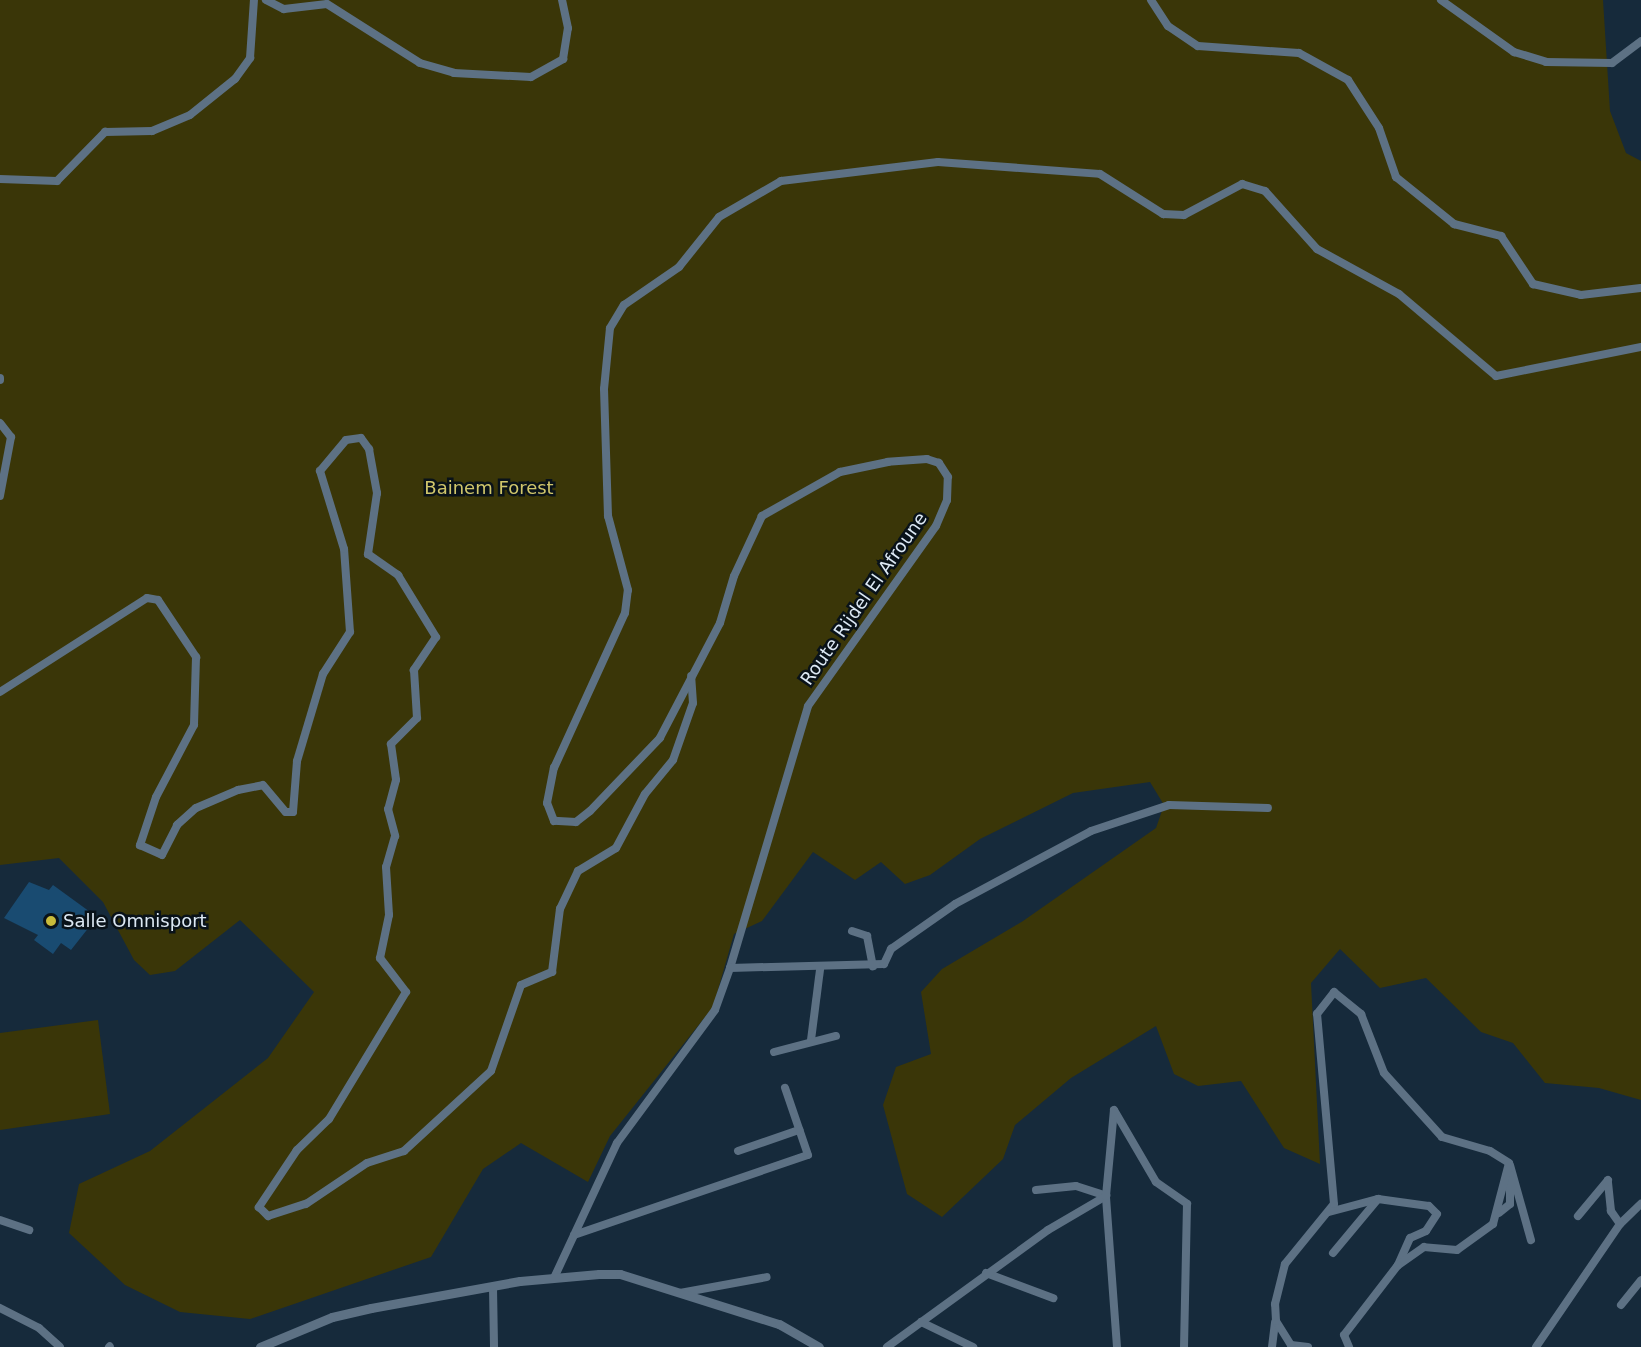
<!DOCTYPE html>
<style>
body{margin:0}
#map{position:relative;width:1641px;height:1347px;overflow:hidden;background:#162a3b;font-family:"DejaVu Sans",sans-serif}
div>[style]{position:absolute}
.green>*{inset:0;background:#3a3608}
.building>*{inset:0;background:#194b71}
.minor>*{height:8px;margin:-4px;padding:0 4px;transform-origin:4px;border-radius:4px;background:#5d7184}
.tertiary>*{height:9px;margin:-4.5px;padding:0 4.5px;transform-origin:4.5px;border-radius:4.5px;background:#5d7184}
.dots>*{width:16px;height:16px;translate:-50% -50%;box-sizing:border-box;border:3px solid #091219;border-radius:50%}
span{translate:-50% -50%;white-space:nowrap;text-align:center;line-height:1.15;-webkit-text-stroke:5px #091219;paint-order:stroke}
.park-label{font-size:18px;color:#d0c66b}
.street-label{font-size:18px;color:#dde9f4}
.poi-label{font-size:18px;color:#dde9f4}
.left{translate:0 -50%;text-align:left}
</style>
<div id="map">
<div class="green">
<div style="clip-path:polygon(0 0,1603px 0,1610px 111px,1626px 153px,1641px 161px,1641px 1100px,1599px 1088px,1545px 1083px,1513px 1043px,1481px 1032px,1426px 978px,1380px 988px,1340px 949px,1311px 983px,1320px 1164px,1284px 1148px,1241px 1081px,1198px 1086px,1174px 1074px,1156px 1026px,1071px 1078px,1015px 1125px,1003px 1159px,942px 1217px,907px 1194px,883px 1105px,896px 1067px,931px 1054px,921px 992px,942px 969px,1023px 921px,1156px 828px,1164px 805px,1150px 782px,1073px 793px,980px 839px,930px 875px,905px 884px,881px 862px,855px 880px,813px 852px,762px 921px,734px 934px,713px 1007px,610px 1136px,588px 1182px,521px 1143px,483px 1169px,431px 1257px,250px 1319px,180px 1312px,125px 1285px,69px 1233px,79px 1184px,150px 1151px,268px 1058px,314px 992px,240px 920px,175px 971px,150px 975px,134px 960px,103px 902px,59px 858px,0 865px)"></div>
<div style="clip-path:polygon(98px 1020px,110px 1114px,0 1130px,0 1033px)"></div>
</div>
<div class="building">
<div style="clip-path:polygon(29px 882px,49px 890px,53px 885px,97px 917px,71px 950px,61px 943px,53px 954px,34px 940px,38px 935px,4px 918px)"></div>
</div>
<div class="minor">
<div style="left:266px;top:0;width:20px;rotate:27deg"></div>
<div style="left:284px;top:9px;width:43px;rotate:-6.6deg"></div>
<div style="left:327px;top:4px;width:110px;rotate:32.4deg"></div>
<div style="left:420px;top:63px;width:35px;rotate:16deg"></div>
<div style="left:454px;top:73px;width:77px;rotate:3deg"></div>
<div style="left:531px;top:77px;width:37px;rotate:-29deg"></div>
<div style="left:563px;top:59px;width:31px;rotate:-81deg"></div>
<div style="left:568px;top:28px;width:29px;rotate:-102deg"></div>
<div style="left:1151px;top:0;width:31px;rotate:57deg"></div>
<div style="left:1168px;top:26px;width:36px;rotate:34deg"></div>
<div style="left:1198px;top:46px;width:101px;rotate:4deg"></div>
<div style="left:1299px;top:53px;width:56px;rotate:28.9deg"></div>
<div style="left:1348px;top:80px;width:57px;rotate:57.1deg"></div>
<div style="left:1379px;top:128px;width:52px;rotate:70.9deg"></div>
<div style="left:1396px;top:177px;width:75px;rotate:39deg"></div>
<div style="left:1454px;top:224px;width:49px;rotate:14.3deg"></div>
<div style="left:1501px;top:236px;width:58px;rotate:56.3deg"></div>
<div style="left:1533px;top:284px;width:49px;rotate:12.9deg"></div>
<div style="left:1581px;top:295px;width:60px;rotate:-6.7deg"></div>
<div style="left:1441px;top:0;width:90px;rotate:35.5deg"></div>
<div style="left:1514px;top:52px;width:34px;rotate:17deg"></div>
<div style="left:1546px;top:62px;width:66px;rotate:0.9deg"></div>
<div style="left:1612px;top:63px;width:36px;rotate:-37deg"></div>
<div style="left:0;top:179px;width:57px;rotate:2deg"></div>
<div style="left:57px;top:181px;width:69px;rotate:-45.6deg"></div>
<div style="left:105px;top:132px;width:47px;rotate:-1.2deg"></div>
<div style="left:152px;top:131px;width:41px;rotate:-22.8deg"></div>
<div style="left:190px;top:115px;width:58px;rotate:-38.7deg"></div>
<div style="left:235px;top:79px;width:26px;rotate:-54deg"></div>
<div style="left:250px;top:58px;width:58px;rotate:-86.1deg"></div>
<div style="left:0;top:378px;width:2px;rotate:90deg"></div>
<div style="left:0;top:423px;width:18px;rotate:52deg"></div>
<div style="left:11px;top:437px;width:60px;rotate:100.6deg"></div>
<div style="left:0;top:692px;width:174px;rotate:-32.6deg"></div>
<div style="left:147px;top:598px;width:11px;rotate:10deg"></div>
<div style="left:158px;top:600px;width:69px;rotate:56.3deg"></div>
<div style="left:196px;top:657px;width:68px;rotate:91.7deg"></div>
<div style="left:194px;top:725px;width:81px;rotate:117.8deg"></div>
<div style="left:156px;top:797px;width:51px;rotate:108.4deg"></div>
<div style="left:140px;top:845px;width:24px;rotate:24deg"></div>
<div style="left:162px;top:855px;width:34px;rotate:-63deg"></div>
<div style="left:177px;top:825px;width:25px;rotate:-42deg"></div>
<div style="left:196px;top:808px;width:46px;rotate:-23.2deg"></div>
<div style="left:238px;top:790px;width:25px;rotate:-11deg"></div>
<div style="left:263px;top:785px;width:35px;rotate:50deg"></div>
<div style="left:286px;top:812px;width:7px"></div>
<div style="left:293px;top:812px;width:51px;rotate:-85.5deg"></div>
<div style="left:297px;top:761px;width:91px;rotate:-73.4deg"></div>
<div style="left:323px;top:674px;width:50px;rotate:-57.3deg"></div>
<div style="left:350px;top:632px;width:83px;rotate:-94.1deg"></div>
<div style="left:344px;top:549px;width:82px;rotate:-107.1deg"></div>
<div style="left:320px;top:471px;width:40px;rotate:-50deg"></div>
<div style="left:346px;top:440px;width:15px;rotate:-8deg"></div>
<div style="left:361px;top:438px;width:14px;rotate:54deg"></div>
<div style="left:369px;top:449px;width:45px;rotate:79.7deg"></div>
<div style="left:377px;top:493px;width:62px;rotate:98.4deg"></div>
<div style="left:368px;top:554px;width:37px;rotate:35deg"></div>
<div style="left:398px;top:575px;width:73px;rotate:58.5deg"></div>
<div style="left:436px;top:637px;width:40px;rotate:124deg"></div>
<div style="left:414px;top:670px;width:48px;rotate:86.4deg"></div>
<div style="left:417px;top:718px;width:37px;rotate:135deg"></div>
<div style="left:391px;top:744px;width:36px;rotate:82deg"></div>
<div style="left:396px;top:780px;width:30px;rotate:105deg"></div>
<div style="left:388px;top:809px;width:28px;rotate:75deg"></div>
<div style="left:395px;top:836px;width:32px;rotate:106deg"></div>
<div style="left:386px;top:867px;width:48px;rotate:86.4deg"></div>
<div style="left:389px;top:915px;width:44px;rotate:101.8deg"></div>
<div style="left:380px;top:958px;width:43px;rotate:52.6deg"></div>
<div style="left:406px;top:992px;width:149px;rotate:121.2deg"></div>
<div style="left:329px;top:1119px;width:45px;rotate:135.9deg"></div>
<div style="left:297px;top:1150px;width:69px;rotate:123.7deg"></div>
<div style="left:259px;top:1207px;width:13px;rotate:45deg"></div>
<div style="left:268px;top:1216px;width:40px;rotate:-18deg"></div>
<div style="left:306px;top:1204px;width:73px;rotate:-33.9deg"></div>
<div style="left:367px;top:1163px;width:39px;rotate:-18deg"></div>
<div style="left:404px;top:1151px;width:118px;rotate:-42.6deg"></div>
<div style="left:491px;top:1071px;width:91px;rotate:-70.8deg"></div>
<div style="left:521px;top:985px;width:34px;rotate:-23deg"></div>
<div style="left:552px;top:972px;width:64px;rotate:-82.8deg"></div>
<div style="left:560px;top:909px;width:42px;rotate:-64.7deg"></div>
<div style="left:578px;top:871px;width:44px;rotate:-31.2deg"></div>
<div style="left:616px;top:848px;width:61px;rotate:-61.8deg"></div>
<div style="left:645px;top:794px;width:44px;rotate:-50.5deg"></div>
<div style="left:673px;top:760px;width:60px;rotate:-70.7deg"></div>
<div style="left:693px;top:703px;width:27px;rotate:-94deg"></div>
<div style="left:852px;top:931px;width:16px;rotate:18deg"></div>
<div style="left:867px;top:936px;width:31px;rotate:79deg"></div>
<div style="left:730px;top:968px;width:273px;rotate:-73.4deg"></div>
<div style="left:808px;top:706px;width:221px;rotate:-54.6deg"></div>
<div style="left:936px;top:526px;width:28px;rotate:-67deg"></div>
<div style="left:947px;top:500px;width:23px;rotate:-88deg"></div>
<div style="left:948px;top:477px;width:17px;rotate:-123deg"></div>
<div style="left:939px;top:463px;width:13px;rotate:-162deg"></div>
<div style="left:927px;top:459px;width:39px;rotate:176deg"></div>
<div style="left:888px;top:462px;width:49px;rotate:168.2deg"></div>
<div style="left:840px;top:472px;width:90px;rotate:150.6deg"></div>
<div style="left:762px;top:516px;width:66px;rotate:115deg"></div>
<div style="left:734px;top:576px;width:49px;rotate:106.6deg"></div>
<div style="left:720px;top:623px;width:130px;rotate:117.6deg"></div>
<div style="left:660px;top:738px;width:101px;rotate:133.8deg"></div>
<div style="left:590px;top:811px;width:18px;rotate:142deg"></div>
<div style="left:576px;top:822px;width:22px;rotate:-177deg"></div>
<div style="left:554px;top:821px;width:19px;rotate:-111deg"></div>
<div style="left:547px;top:803px;width:36px;rotate:-79deg"></div>
<div style="left:554px;top:768px;width:170px;rotate:-65.4deg"></div>
<div style="left:625px;top:613px;width:23px;rotate:-83deg"></div>
<div style="left:628px;top:590px;width:77px;rotate:-105.1deg"></div>
<div style="left:608px;top:516px;width:127px;rotate:-91.8deg"></div>
<div style="left:604px;top:389px;width:61px;rotate:-84.4deg"></div>
<div style="left:610px;top:328px;width:27px;rotate:-59deg"></div>
<div style="left:624px;top:305px;width:67px;rotate:-34.6deg"></div>
<div style="left:679px;top:267px;width:64px;rotate:-51.3deg"></div>
<div style="left:719px;top:217px;width:72px;rotate:-30.1deg"></div>
<div style="left:781px;top:181px;width:158px;rotate:-6.9deg"></div>
<div style="left:938px;top:162px;width:162px;rotate:4.2deg"></div>
<div style="left:1100px;top:174px;width:75px;rotate:32.4deg"></div>
<div style="left:1163px;top:214px;width:21px;rotate:3deg"></div>
<div style="left:1184px;top:215px;width:66px;rotate:-28.1deg"></div>
<div style="left:1242px;top:184px;width:24px;rotate:17deg"></div>
<div style="left:1265px;top:191px;width:78px;rotate:48.1deg"></div>
<div style="left:1317px;top:249px;width:94px;rotate:28.8deg"></div>
<div style="left:1399px;top:294px;width:127px;rotate:40.2deg"></div>
<div style="left:1496px;top:376px;width:148px;rotate:-11.3deg"></div>
<div style="left:811px;top:1040px;width:71px;rotate:-82.7deg"></div>
<div style="left:774px;top:1052px;width:64px;rotate:-14.5deg"></div>
<div style="left:738px;top:1151px;width:65px;rotate:-19deg"></div>
<div style="left:1510px;top:1165px;width:78px;rotate:74.4deg"></div>
<div style="left:1036px;top:1190px;width:40px;rotate:-5.7deg"></div>
<div style="left:1076px;top:1186px;width:32px;rotate:18deg"></div>
<div style="left:1329px;top:1212px;width:51px;rotate:-14.9deg"></div>
<div style="left:1378px;top:1199px;width:51px;rotate:7.8deg"></div>
<div style="left:1429px;top:1206px;width:11px;rotate:45deg"></div>
<div style="left:1437px;top:1214px;width:20px;rotate:123deg"></div>
<div style="left:1426px;top:1231px;width:17px;rotate:156deg"></div>
<div style="left:1410px;top:1238px;width:30px;rotate:114deg"></div>
<div style="left:1499px;top:1213px;width:14px;rotate:-39deg"></div>
<div style="left:1510px;top:1204px;width:29px;rotate:-90deg"></div>
<div style="left:0;top:1220px;width:31px;rotate:19deg"></div>
<div style="left:1620px;top:1224px;width:29px;rotate:-44deg"></div>
<div style="left:574px;top:1235px;width:247px;rotate:-18.9deg"></div>
<div style="left:808px;top:1155px;width:71px;rotate:-108.9deg"></div>
<div style="left:1333px;top:1253px;width:70px;rotate:-50.2deg"></div>
<div style="left:986px;top:1273px;width:72px;rotate:20.5deg"></div>
<div style="left:554px;top:1278px;width:149px;rotate:-65deg"></div>
<div style="left:617px;top:1143px;width:165px;rotate:-53.6deg"></div>
<div style="left:715px;top:1010px;width:45px;rotate:-70.3deg"></div>
<div style="left:730px;top:968px;width:154px;rotate:-1.5deg"></div>
<div style="left:884px;top:964px;width:17px;rotate:-65deg"></div>
<div style="left:891px;top:949px;width:78px;rotate:-35.1deg"></div>
<div style="left:955px;top:904px;width:154px;rotate:-28.2deg"></div>
<div style="left:1091px;top:831px;width:82px;rotate:-18.4deg"></div>
<div style="left:1169px;top:805px;width:99px;rotate:1.7deg"></div>
<div style="left:493px;top:1288px;width:59px;rotate:89deg"></div>
<div style="left:680px;top:1293px;width:88px;rotate:-10.4deg"></div>
<div style="left:1621px;top:1305px;width:32px;rotate:-51deg"></div>
<div style="left:0;top:1308px;width:44px;rotate:27.1deg"></div>
<div style="left:39px;top:1328px;width:28px;rotate:42deg"></div>
<div style="left:921px;top:1322px;width:58px;rotate:25.7deg"></div>
<div style="left:109px;top:1347px;width:1px;rotate:-45deg"></div>
<div style="left:887px;top:1347px;width:199px;rotate:-36deg"></div>
<div style="left:1048px;top:1230px;width:67px;rotate:-30.4deg"></div>
<div style="left:1117px;top:1347px;width:151px;rotate:-94.2deg"></div>
<div style="left:1106px;top:1196px;width:86px;rotate:-84.7deg"></div>
<div style="left:1114px;top:1110px;width:83px;rotate:59.7deg"></div>
<div style="left:1156px;top:1182px;width:38px;rotate:35deg"></div>
<div style="left:1187px;top:1204px;width:143px;rotate:91.2deg"></div>
<div style="left:1272px;top:1347px;width:25px;rotate:-83deg"></div>
<div style="left:1308px;top:1347px;width:17px;rotate:-173deg"></div>
<div style="left:1291px;top:1345px;width:28px;rotate:-122deg"></div>
<div style="left:1276px;top:1321px;width:17px;rotate:-93deg"></div>
<div style="left:1275px;top:1304px;width:41px;rotate:-76deg"></div>
<div style="left:1285px;top:1264px;width:77px;rotate:-50.8deg"></div>
<div style="left:1334px;top:1204px;width:191px;rotate:-95.1deg"></div>
<div style="left:1317px;top:1014px;width:28px;rotate:-52deg"></div>
<div style="left:1334px;top:992px;width:35px;rotate:39deg"></div>
<div style="left:1361px;top:1014px;width:63px;rotate:68.7deg"></div>
<div style="left:1384px;top:1073px;width:86px;rotate:47.8deg"></div>
<div style="left:1442px;top:1137px;width:50px;rotate:16.3deg"></div>
<div style="left:1490px;top:1151px;width:22px;rotate:32deg"></div>
<div style="left:1509px;top:1163px;width:63px;rotate:104.7deg"></div>
<div style="left:1493px;top:1224px;width:44px;rotate:144.2deg"></div>
<div style="left:1457px;top:1250px;width:33px;rotate:-175deg"></div>
<div style="left:1424px;top:1247px;width:32px;rotate:145deg"></div>
<div style="left:1398px;top:1265px;width:88px;rotate:127.6deg"></div>
<div style="left:1344px;top:1335px;width:13px;rotate:67deg"></div>
<div style="left:1536px;top:1347px;width:149px;rotate:-55.7deg"></div>
<div style="left:1620px;top:1224px;width:16px;rotate:-125deg"></div>
<div style="left:1611px;top:1211px;width:31px;rotate:-96deg"></div>
<div style="left:1608px;top:1180px;width:47px;rotate:129.8deg"></div>
</div>
<div class="tertiary">
<div style="left:260px;top:1347px;width:78px;rotate:-22.6deg"></div>
<div style="left:332px;top:1317px;width:40px;rotate:-13deg"></div>
<div style="left:371px;top:1308px;width:151px;rotate:-10.3deg"></div>
<div style="left:520px;top:1281px;width:79px;rotate:-5.1deg"></div>
<div style="left:599px;top:1274px;width:21px"></div>
<div style="left:620px;top:1274px;width:167px;rotate:17.5deg"></div>
<div style="left:779px;top:1324px;width:46px;rotate:29.9deg"></div>
</div>
<div class="dots">
<div style="left:51px;top:921px;background:#c8bb3b"></div>
</div>
<div class="park-label">
<span style="left:489px;top:488px">Bainem Forest</span>
</div>
<div class="street-label">
<span style="left:864px;top:599px;rotate:-55deg">Route Rijdel El Afroune</span>
</div>
<div class="poi-label">
<span class="left" style="left:63px;top:921px">Salle Omnisport</span>
</div>
</div>
